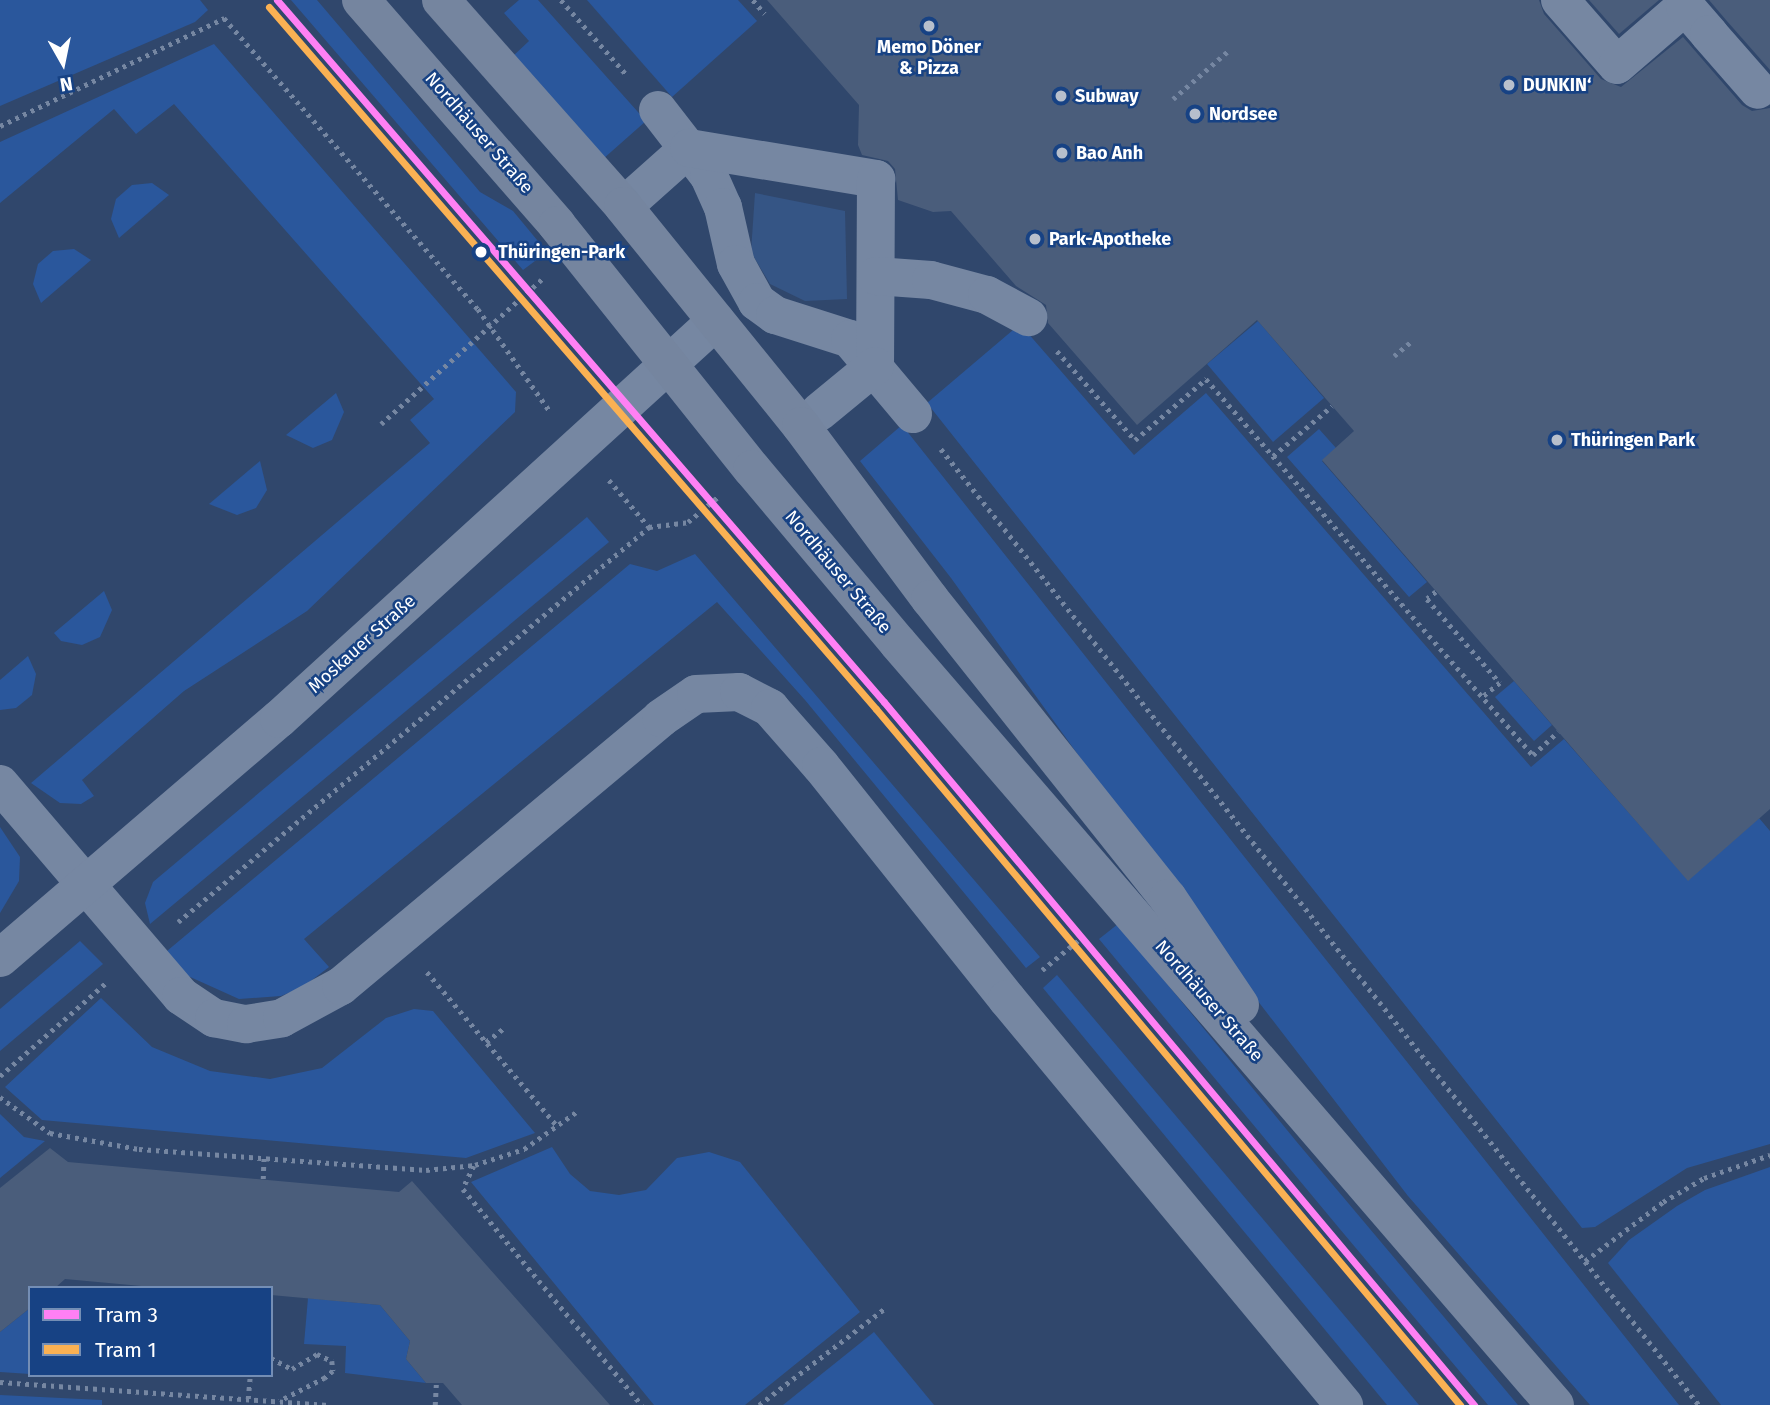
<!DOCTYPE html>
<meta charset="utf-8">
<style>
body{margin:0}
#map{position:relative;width:1770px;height:1405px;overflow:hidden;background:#30476c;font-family:"Fira Sans",sans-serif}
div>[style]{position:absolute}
.green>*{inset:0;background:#2a579c}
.water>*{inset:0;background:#355585}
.building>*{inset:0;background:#4a5d7b}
.path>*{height:4.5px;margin-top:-2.25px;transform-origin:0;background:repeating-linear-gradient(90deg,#7687a2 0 3.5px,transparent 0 8.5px)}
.minor>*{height:38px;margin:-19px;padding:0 19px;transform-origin:19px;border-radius:19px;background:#7687a2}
.major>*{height:38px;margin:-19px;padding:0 19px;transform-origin:19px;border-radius:19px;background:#75859f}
.minor-bridge>*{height:38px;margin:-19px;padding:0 19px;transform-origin:19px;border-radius:19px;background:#7687a2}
.tram-1>*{height:7px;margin:-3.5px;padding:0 3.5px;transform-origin:3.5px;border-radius:3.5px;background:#ff80f4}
.tram-2>*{height:7px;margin:-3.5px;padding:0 3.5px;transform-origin:3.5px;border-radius:3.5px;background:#fab153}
.dots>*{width:19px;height:19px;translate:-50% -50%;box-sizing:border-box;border:4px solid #174284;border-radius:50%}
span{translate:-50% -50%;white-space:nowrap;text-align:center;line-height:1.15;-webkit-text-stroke:5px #174284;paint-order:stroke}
.poi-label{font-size:18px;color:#fff;font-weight:700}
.left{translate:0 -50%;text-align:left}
.street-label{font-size:18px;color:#fff}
.stop-label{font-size:18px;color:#fff;font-weight:700}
.legend{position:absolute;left:28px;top:1286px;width:245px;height:91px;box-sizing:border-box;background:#174284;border:2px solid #748eb5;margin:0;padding:9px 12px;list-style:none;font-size:21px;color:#fff}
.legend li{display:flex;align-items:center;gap:14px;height:35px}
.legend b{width:35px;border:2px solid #748eb5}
.north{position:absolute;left:28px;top:28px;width:70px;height:70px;-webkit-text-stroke:5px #174284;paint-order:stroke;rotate:171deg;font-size:19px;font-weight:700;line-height:28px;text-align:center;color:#fff}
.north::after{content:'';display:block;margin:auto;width:24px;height:32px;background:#fff;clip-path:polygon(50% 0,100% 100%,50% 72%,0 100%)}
</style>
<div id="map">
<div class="green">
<div style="clip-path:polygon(0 0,200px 0,208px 10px,195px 22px,0 106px)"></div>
<div style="clip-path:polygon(291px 0,317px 0,480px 192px,513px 211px,547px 252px,523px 270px)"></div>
<div style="clip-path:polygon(519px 0,538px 0,646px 121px,603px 159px,512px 57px,529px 41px,504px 13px)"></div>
<div style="clip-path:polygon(587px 0,738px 0,757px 21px,672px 97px)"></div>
<div style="clip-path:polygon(214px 44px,516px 392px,515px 412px,307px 611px,184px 691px,82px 780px,94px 796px,81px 804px,60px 803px,31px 783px,430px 443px,410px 420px,434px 399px,174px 104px,136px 134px,114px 109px,0 203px,0 142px)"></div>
<div style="clip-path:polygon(152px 183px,169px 195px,119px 238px,111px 219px,116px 199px,132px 185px)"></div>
<div style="clip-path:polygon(74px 249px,91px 260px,41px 303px,33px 284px,38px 264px,53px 251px)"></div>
<div style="clip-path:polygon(1258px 321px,1324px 398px,1273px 442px,1207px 364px)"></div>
<div style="clip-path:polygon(1020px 324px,1134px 455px,1206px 393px,1531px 767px,1564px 739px,1688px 880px,1759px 818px,1770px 831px,1770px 1144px,1687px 1168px,1595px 1227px,1582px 1228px,927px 403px)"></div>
<div style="clip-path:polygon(336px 393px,344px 412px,332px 440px,313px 448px,286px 435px)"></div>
<div style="clip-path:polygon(902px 425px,1679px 1405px,1590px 1405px,1408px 1196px,1217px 948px,951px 578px,860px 461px)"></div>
<div style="clip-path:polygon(1319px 429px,1336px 448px,1322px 461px,1427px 582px,1409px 597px,1287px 457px)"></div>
<div style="clip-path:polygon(260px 461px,267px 490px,256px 508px,237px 515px,209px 504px)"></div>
<div style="clip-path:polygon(587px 517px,609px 542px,150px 924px,145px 903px,153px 882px)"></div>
<div style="clip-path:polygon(695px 554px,1040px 957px,1026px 968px,805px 700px,717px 602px,304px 939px,329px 967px,303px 987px,281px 996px,239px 999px,188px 976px,167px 951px,630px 564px,657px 571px)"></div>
<div style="clip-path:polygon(104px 591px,112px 610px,100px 637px,82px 645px,61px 641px,54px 633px)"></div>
<div style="clip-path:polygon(28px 656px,36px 674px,32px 695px,16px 708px,0 710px,0 680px)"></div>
<div style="clip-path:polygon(1514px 681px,1552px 725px,1534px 741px,1495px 697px)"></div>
<div style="clip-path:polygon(0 827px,20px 857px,19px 881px,0 913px)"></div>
<div style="clip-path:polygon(1118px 924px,1296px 1141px,1518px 1405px,1488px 1405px,1339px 1228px,1099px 939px)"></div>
<div style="clip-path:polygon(80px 941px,103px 964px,0 1051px,0 1009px)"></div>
<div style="clip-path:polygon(1057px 975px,1365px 1340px,1419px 1405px,1387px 1405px,1043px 988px)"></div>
<div style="clip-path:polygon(101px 998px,152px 1047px,210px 1071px,270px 1079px,322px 1068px,386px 1018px,414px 1009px,433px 1011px,535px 1133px,466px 1158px,42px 1120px,5px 1087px)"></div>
<div style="clip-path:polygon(0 1114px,24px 1137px,45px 1141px,0 1178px)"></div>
<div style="clip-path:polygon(552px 1147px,570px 1174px,590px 1191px,619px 1195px,646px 1190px,677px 1158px,709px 1152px,740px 1162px,860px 1312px,745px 1405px,654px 1405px,471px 1182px)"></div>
<div style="clip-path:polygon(1770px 1167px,1770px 1405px,1721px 1405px,1608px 1263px,1629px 1240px,1677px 1206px,1705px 1190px)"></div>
<div style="clip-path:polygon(308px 1298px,380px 1305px,410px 1341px,406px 1359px,426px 1383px,345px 1373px,346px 1346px,304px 1344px)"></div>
<div style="clip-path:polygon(30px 1308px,30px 1374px,0 1372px,0 1332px)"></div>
<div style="clip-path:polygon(874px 1332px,934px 1405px,783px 1405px)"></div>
<div style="clip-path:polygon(0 1395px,102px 1400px,102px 1405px,0 1405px)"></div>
</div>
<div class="water">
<div style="clip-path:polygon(755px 193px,845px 211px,847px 299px,805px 301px,770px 284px,751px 252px)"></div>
</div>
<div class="building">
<div style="clip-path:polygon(767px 0,1539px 0,1544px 14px,1601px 79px,1621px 87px,1683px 37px,1742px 105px,1752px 111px,1770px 108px,1770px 809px,1688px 881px,1322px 460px,1354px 431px,1257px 320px,1137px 425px,1048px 323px,1046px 305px,1016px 286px,951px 211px,933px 212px,898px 200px,895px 169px,888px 161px,862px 155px,858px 145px,859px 105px)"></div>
<div style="clip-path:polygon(1589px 0,1659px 0,1619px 34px)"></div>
<div style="clip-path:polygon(1709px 0,1770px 0,1770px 70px,1726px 20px)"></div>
<div style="clip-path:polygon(50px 1148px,68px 1162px,399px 1192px,412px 1181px,610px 1405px,462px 1405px,443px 1383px,426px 1383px,406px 1359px,410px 1341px,380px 1305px,271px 1295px,271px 1288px,163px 1288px,65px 1279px,55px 1288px,30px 1288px,30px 1308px,0 1332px,0 1188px)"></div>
</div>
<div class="path">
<div style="left:561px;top:0;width:100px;rotate:48.7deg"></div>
<div style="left:753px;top:0;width:18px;rotate:49deg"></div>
<div style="left:1173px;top:99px;width:72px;rotate:-41deg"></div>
<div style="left:0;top:126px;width:249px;rotate:-25.7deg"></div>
<div style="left:224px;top:18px;width:386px;rotate:48.9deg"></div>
<div style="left:478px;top:309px;width:123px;rotate:54.9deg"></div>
<div style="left:1057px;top:351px;width:118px;rotate:48.8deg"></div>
<div style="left:1135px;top:440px;width:94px;rotate:-40.7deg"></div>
<div style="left:1206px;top:379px;width:498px;rotate:49deg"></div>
<div style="left:1533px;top:755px;width:34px;rotate:-43deg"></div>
<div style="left:1394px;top:356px;width:23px;rotate:-40deg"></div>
<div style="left:381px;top:424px;width:217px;rotate:-42deg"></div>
<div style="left:941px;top:449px;width:1220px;rotate:51.59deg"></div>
<div style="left:1273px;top:456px;width:77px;rotate:-40.3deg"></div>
<div style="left:609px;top:480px;width:62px;rotate:49.6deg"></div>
<div style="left:1436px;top:592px;width:11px;rotate:142deg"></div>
<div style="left:1427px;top:599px;width:111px;rotate:49deg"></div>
<div style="left:1500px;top:683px;width:22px;rotate:141deg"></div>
<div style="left:178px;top:922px;width:615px;rotate:-39.98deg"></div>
<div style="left:649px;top:527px;width:39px;rotate:-7deg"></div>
<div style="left:688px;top:522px;width:38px;rotate:-40deg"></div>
<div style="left:1042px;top:970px;width:57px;rotate:-39.3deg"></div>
<div style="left:427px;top:972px;width:202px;rotate:49.8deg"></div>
<div style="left:486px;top:1042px;width:24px;rotate:-38deg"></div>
<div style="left:0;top:1076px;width:142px;rotate:-41.3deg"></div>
<div style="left:0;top:1097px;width:62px;rotate:35.8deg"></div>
<div style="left:50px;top:1133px;width:90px;rotate:10.2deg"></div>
<div style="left:139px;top:1149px;width:288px;rotate:4.2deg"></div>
<div style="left:426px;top:1170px;width:49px;rotate:-5.8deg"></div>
<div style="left:475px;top:1165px;width:52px;rotate:-18.1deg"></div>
<div style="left:524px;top:1149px;width:67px;rotate:-35.3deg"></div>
<div style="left:474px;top:1166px;width:25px;rotate:116deg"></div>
<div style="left:463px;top:1189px;width:281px;rotate:50.4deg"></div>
<div style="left:263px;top:1179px;width:23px;rotate:-88deg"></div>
<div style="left:1585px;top:1261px;width:98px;rotate:-37.1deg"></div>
<div style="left:1663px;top:1202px;width:48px;rotate:-30.3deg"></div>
<div style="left:1704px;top:1178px;width:70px;rotate:-19.2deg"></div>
<div style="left:271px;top:1358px;width:24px;rotate:28deg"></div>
<div style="left:292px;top:1369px;width:29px;rotate:-31deg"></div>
<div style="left:317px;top:1354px;width:17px;rotate:25deg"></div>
<div style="left:332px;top:1361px;width:10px;rotate:84deg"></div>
<div style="left:333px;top:1371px;width:11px;rotate:139deg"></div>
<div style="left:325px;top:1378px;width:51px;rotate:152.9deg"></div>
<div style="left:0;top:1382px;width:329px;rotate:4deg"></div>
<div style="left:248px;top:1399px;width:24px;rotate:-85deg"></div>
<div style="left:435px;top:1405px;width:22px;rotate:-87deg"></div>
<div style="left:759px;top:1405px;width:158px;rotate:-37.5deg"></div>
</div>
<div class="minor">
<div style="left:1560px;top:0;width:86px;rotate:48.8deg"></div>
<div style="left:1617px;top:65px;width:90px;rotate:-40.9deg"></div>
<div style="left:1685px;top:6px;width:37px;rotate:49deg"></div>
<div style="left:658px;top:110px;width:83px;rotate:52.3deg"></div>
<div style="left:709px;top:176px;width:34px;rotate:66deg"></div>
<div style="left:723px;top:207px;width:58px;rotate:77.2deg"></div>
<div style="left:736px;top:264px;width:43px;rotate:61.1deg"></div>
<div style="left:757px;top:302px;width:22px;rotate:36deg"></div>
<div style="left:775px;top:315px;width:79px;rotate:17.7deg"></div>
<div style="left:850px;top:339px;width:98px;rotate:50deg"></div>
<div style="left:634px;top:197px;width:74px;rotate:-41.7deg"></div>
<div style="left:689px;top:148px;width:190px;rotate:9.4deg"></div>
<div style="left:876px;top:179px;width:187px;rotate:90.3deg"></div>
<div style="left:875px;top:366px;width:72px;rotate:140.6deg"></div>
<div style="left:876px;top:276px;width:55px;rotate:4.2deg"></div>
<div style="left:931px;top:280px;width:58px;rotate:15deg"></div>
<div style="left:987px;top:295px;width:47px;rotate:28.2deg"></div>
<div style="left:0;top:784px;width:279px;rotate:49.5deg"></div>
<div style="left:181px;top:996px;width:40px;rotate:34deg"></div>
<div style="left:214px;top:1018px;width:33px;rotate:11deg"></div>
<div style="left:246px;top:1024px;width:36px;rotate:-9deg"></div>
<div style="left:282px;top:1018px;width:67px;rotate:-28.5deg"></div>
<div style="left:341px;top:986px;width:417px;rotate:-39.9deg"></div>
<div style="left:661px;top:718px;width:42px;rotate:-34.4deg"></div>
<div style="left:696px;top:694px;width:43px;rotate:-2.7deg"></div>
<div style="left:739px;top:692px;width:35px;rotate:27deg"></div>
<div style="left:770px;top:708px;width:77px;rotate:48.7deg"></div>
<div style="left:821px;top:766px;width:298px;rotate:51.4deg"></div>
<div style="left:1007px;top:999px;width:528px;rotate:50.31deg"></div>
<div style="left:0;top:958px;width:367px;rotate:-40.6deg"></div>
<div style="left:279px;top:719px;width:591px;rotate:-42.33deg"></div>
</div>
<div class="major">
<div style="left:361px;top:0;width:298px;rotate:48.9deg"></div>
<div style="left:557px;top:225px;width:312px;rotate:51.4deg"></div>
<div style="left:752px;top:469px;width:227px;rotate:50deg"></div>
<div style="left:898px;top:643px;width:1006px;rotate:49.23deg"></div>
<div style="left:441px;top:0;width:275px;rotate:48.5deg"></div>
<div style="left:623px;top:206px;width:283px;rotate:51deg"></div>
<div style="left:801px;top:426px;width:216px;rotate:53.3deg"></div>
<div style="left:930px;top:599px;width:382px;rotate:51.5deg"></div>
<div style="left:1168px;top:898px;width:129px;rotate:56.1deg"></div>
</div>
<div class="minor-bridge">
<div style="left:1709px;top:34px;width:74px;rotate:48.8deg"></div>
</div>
<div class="tram-1">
<div style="left:277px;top:0;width:928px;rotate:49.15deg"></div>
<div style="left:884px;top:702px;width:918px;rotate:49.99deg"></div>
</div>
<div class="tram-2">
<div style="left:269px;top:7px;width:928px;rotate:49.15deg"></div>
<div style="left:876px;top:709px;width:909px;rotate:50deg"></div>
</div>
<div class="dots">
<div style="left:929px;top:26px;background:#b7bfcc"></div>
<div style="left:1509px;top:85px;background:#b7bfcc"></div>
<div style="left:1061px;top:96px;background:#b7bfcc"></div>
<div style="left:1195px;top:114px;background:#b7bfcc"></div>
<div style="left:1062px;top:153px;background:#b7bfcc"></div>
<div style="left:1035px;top:239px;background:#b7bfcc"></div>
<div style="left:481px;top:252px;background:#fff"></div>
<div style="left:1557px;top:440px;background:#b7bfcc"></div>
</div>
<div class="poi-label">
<span style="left:929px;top:58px">Memo Döner<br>&amp; Pizza</span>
<span class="left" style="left:1523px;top:85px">DUNKIN‘</span>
<span class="left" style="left:1075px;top:96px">Subway</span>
<span class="left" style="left:1209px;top:114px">Nordsee</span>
<span class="left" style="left:1076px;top:153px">Bao Anh</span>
<span class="left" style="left:1049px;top:239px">Park-Apotheke</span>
<span class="left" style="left:1571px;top:440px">Thüringen Park</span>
</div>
<div class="street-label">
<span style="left:479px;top:133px;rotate:49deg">Nordhäuser Straße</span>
<span style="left:838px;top:572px;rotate:50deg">Nordhäuser Straße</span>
<span style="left:362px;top:644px;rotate:-42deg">Moskauer Straße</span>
<span style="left:1209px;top:1001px;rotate:49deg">Nordhäuser Straße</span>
</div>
<div class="stop-label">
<span class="left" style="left:498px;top:252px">Thüringen-Park</span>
</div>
<ul class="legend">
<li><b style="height:9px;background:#ff80f4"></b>Tram 3</li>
<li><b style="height:9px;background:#fab153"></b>Tram 1</li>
</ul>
<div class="north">N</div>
</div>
